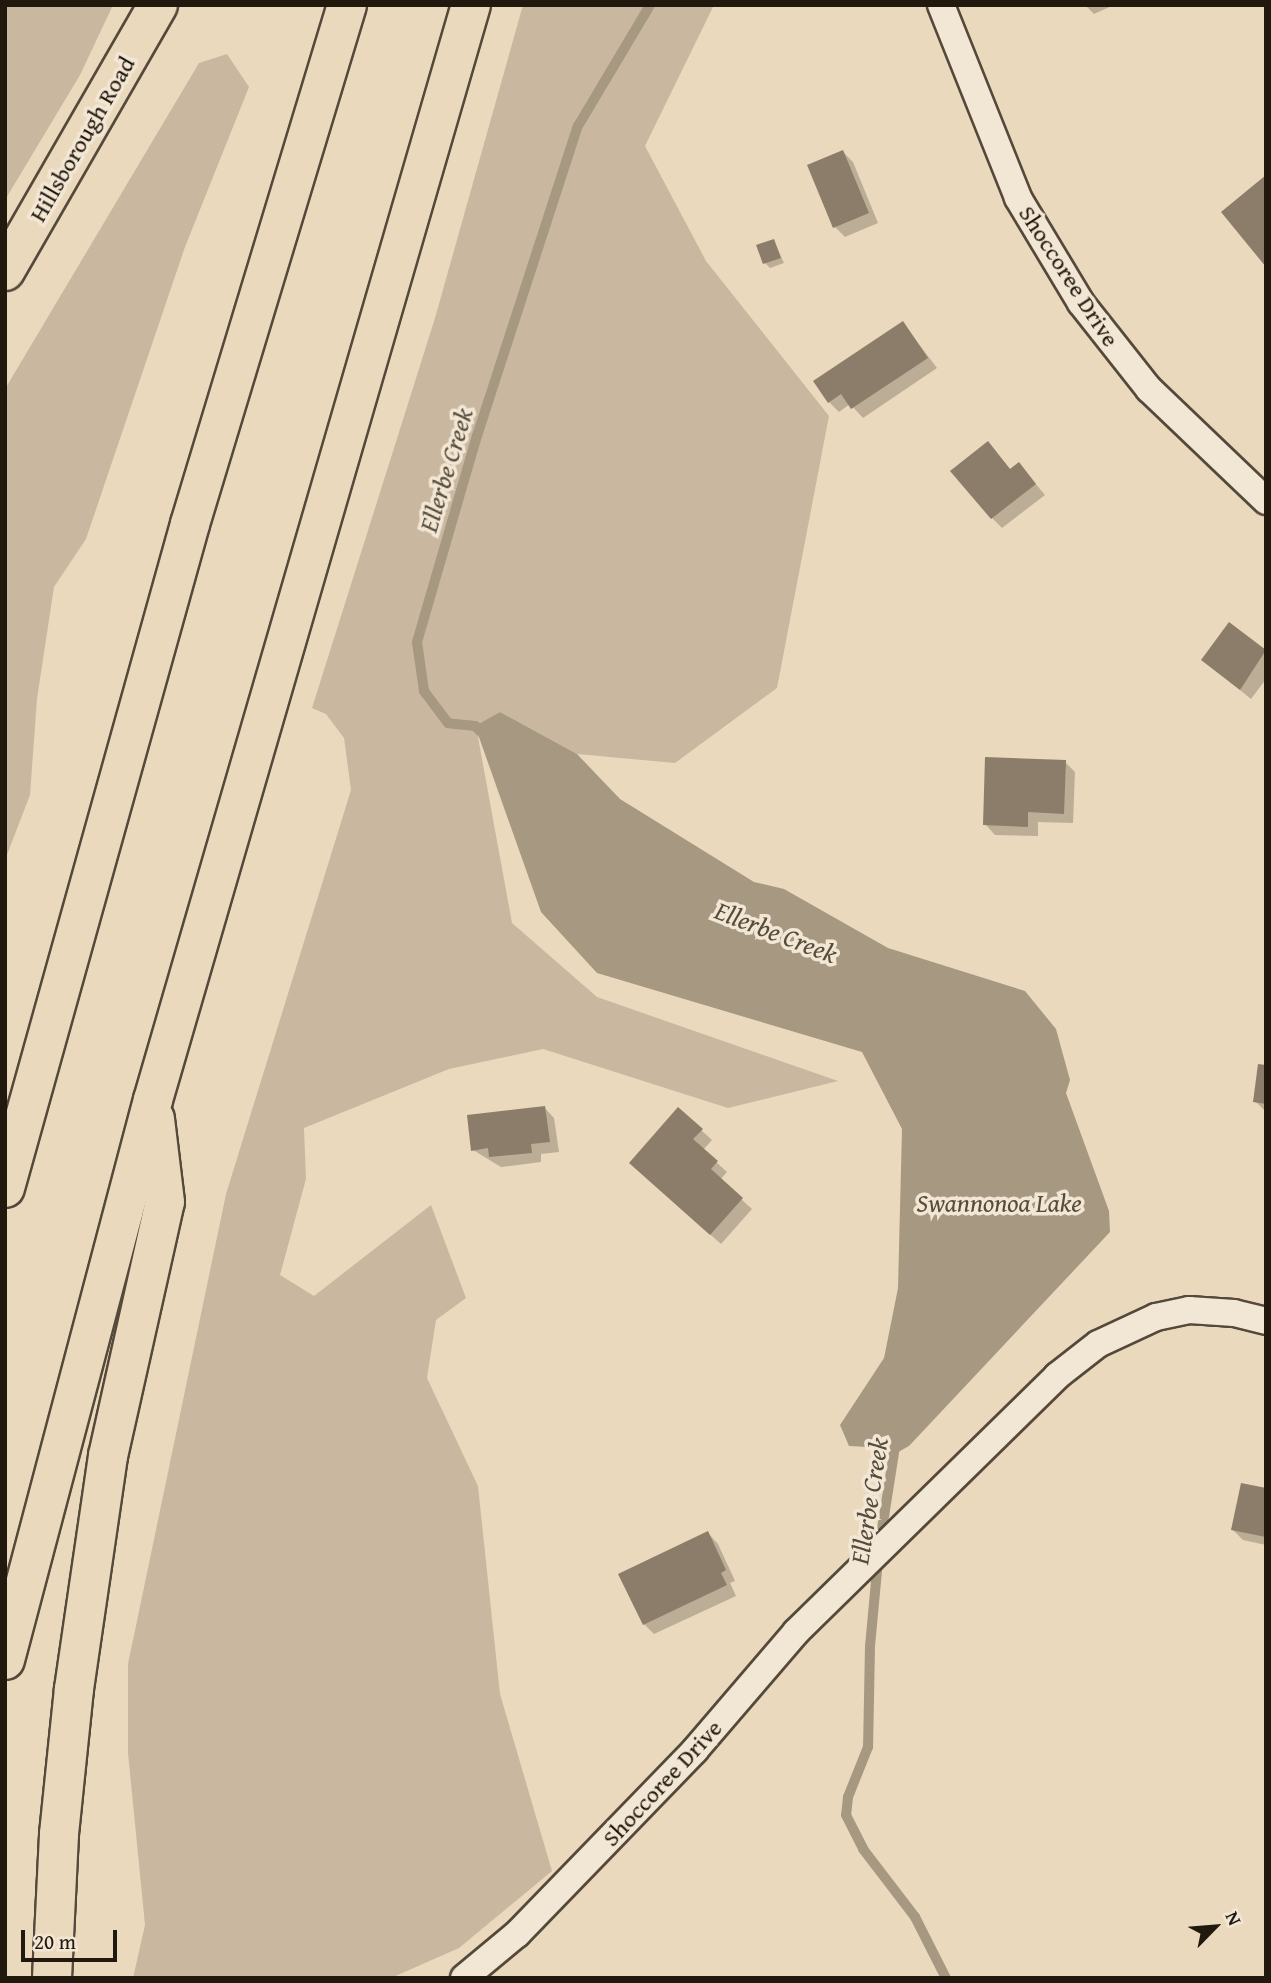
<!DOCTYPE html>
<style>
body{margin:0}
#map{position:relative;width:1271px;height:1983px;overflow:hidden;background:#ebd9bd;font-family:"Gentium Book Plus",serif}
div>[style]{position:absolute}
.green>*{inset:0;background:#c9b89f}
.water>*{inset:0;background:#a79882}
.shadow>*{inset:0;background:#0003}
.stream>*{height:10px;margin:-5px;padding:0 5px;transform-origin:5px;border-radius:5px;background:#a79882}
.building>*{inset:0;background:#8b7d69}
.roads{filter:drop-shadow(2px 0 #54493a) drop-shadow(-2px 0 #54493a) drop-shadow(0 2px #54493a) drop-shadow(0 -2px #54493a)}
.minor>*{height:26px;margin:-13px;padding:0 13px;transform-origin:13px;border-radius:13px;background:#f2e6d4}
.primary>*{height:38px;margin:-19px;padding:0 19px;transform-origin:19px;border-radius:19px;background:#ebd9bd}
.motorway>*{height:38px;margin:-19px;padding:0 19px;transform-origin:19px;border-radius:19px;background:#ebd9bd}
span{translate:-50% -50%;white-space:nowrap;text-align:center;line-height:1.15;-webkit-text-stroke:7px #f2e6d4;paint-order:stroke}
.street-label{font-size:24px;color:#22190e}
.water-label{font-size:26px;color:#574c3c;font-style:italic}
.frame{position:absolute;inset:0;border:7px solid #22190e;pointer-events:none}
.north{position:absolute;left:1180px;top:1892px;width:70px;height:70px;-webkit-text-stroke:5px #f2e6d4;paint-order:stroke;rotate:65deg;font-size:19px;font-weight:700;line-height:28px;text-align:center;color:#22190e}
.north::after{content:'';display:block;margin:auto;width:24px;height:32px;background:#22190e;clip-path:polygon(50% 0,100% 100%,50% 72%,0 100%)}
.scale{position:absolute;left:21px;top:1930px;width:96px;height:32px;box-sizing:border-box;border:4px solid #22190e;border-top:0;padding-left:9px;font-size:21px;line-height:24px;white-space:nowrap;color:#22190e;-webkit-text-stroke:5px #f2e6d4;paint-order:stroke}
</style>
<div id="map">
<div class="green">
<div style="clip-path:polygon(5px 5px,113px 5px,80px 75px,5px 200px)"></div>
<div style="clip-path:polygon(523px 5px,714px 5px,645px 146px,706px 261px,829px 416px,777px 688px,675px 763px,577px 754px,500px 712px,476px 726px,512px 923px,597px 997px,838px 1081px,728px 1108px,543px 1049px,449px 1069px,304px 1128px,306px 1179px,280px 1275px,314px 1296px,431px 1205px,466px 1298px,436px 1320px,427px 1378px,478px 1486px,500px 1694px,552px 1871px,459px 1948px,391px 1978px,133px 1978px,145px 1925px,128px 1753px,128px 1664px,226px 1194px,351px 790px,344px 738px,326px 714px,312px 708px,435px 318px)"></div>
<div style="clip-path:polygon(227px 54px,249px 87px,185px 247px,86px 539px,54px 587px,37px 699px,30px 795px,5px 860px,5px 389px,199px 63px)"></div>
</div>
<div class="water">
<div style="clip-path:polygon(500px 712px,577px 754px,620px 799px,754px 882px,784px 889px,888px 948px,1025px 991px,1056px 1029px,1070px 1080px,1066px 1093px,1109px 1211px,1110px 1232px,909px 1446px,891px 1456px,868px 1447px,849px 1446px,840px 1425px,884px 1358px,898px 1288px,902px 1129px,862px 1052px,597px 973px,541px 912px,475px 726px)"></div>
</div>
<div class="shadow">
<div style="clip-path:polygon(1085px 5px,1114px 5px,1094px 14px)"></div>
<div style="clip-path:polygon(843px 152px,853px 162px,878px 223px,845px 237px,835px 227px)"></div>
<div style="clip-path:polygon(774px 241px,784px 263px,770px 268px,765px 263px)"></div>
<div style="clip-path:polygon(903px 323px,937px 368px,863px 418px,850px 404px,839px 412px,829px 402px)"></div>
<div style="clip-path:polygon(988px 444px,1011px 470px,1019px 464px,1045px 495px,1002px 528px,992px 518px)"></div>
<div style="clip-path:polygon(1230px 625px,1266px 652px,1266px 679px,1251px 699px,1203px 660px)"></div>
<div style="clip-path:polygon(1065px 762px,1075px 772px,1073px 823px,1038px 822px,1038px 836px,995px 835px,985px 824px)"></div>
<div style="clip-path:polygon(1266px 1067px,1266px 1112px,1255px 1101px)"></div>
<div style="clip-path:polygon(544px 1107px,554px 1118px,559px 1152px,541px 1154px,541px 1162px,501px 1167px,473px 1150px)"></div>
<div style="clip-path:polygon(701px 1130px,712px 1140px,703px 1150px,727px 1172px,720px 1180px,752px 1209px,721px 1244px,641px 1173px)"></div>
<div style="clip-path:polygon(1266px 1490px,1266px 1545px,1243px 1540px,1233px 1530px)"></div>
<div style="clip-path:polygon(708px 1533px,718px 1544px,735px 1581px,730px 1583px,736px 1596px,654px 1634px,644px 1624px)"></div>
</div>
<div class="stream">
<div style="left:482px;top:733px;width:10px;rotate:-135deg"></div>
<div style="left:475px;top:726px;width:27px;rotate:-174deg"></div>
<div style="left:448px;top:723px;width:40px;rotate:-127deg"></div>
<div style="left:424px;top:691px;width:49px;rotate:-98.1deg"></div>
<div style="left:417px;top:642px;width:215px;rotate:-73.8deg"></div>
<div style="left:477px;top:436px;width:326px;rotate:-72deg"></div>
<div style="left:578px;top:126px;width:141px;rotate:-59.2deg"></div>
<div style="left:880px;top:1542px;width:97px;rotate:-81.1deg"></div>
<div style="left:878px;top:1560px;width:86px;rotate:95.3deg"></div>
<div style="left:870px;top:1646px;width:101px;rotate:91.1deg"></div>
<div style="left:868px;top:1747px;width:54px;rotate:111.8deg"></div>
<div style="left:848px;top:1797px;width:18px;rotate:96deg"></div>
<div style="left:846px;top:1815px;width:38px;rotate:63deg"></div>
<div style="left:863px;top:1849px;width:86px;rotate:52.6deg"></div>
<div style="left:915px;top:1917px;width:68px;rotate:63.1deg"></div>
</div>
<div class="building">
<div style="clip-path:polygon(843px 150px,869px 213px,833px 228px,807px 165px)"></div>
<div style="clip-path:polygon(1266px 175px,1266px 267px,1221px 212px)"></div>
<div style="clip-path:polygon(774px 239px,781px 258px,763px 264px,756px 245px)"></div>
<div style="clip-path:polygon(903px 321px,928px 358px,851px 409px,841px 394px,828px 403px,813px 381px)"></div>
<div style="clip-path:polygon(988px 441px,1010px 469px,1019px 462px,1036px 484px,991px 519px,950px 471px)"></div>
<div style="clip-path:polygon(1229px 622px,1266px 650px,1240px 690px,1201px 660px)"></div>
<div style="clip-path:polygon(985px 757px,1066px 760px,1064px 814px,1028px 812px,1028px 827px,983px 825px)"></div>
<div style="clip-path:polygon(1258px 1064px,1266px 1065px,1266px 1104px,1253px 1102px)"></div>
<div style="clip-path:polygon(545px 1106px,550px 1142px,531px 1144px,532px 1153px,489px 1157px,488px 1148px,471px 1151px,467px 1115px)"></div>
<div style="clip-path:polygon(678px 1107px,703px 1129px,693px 1139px,718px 1161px,711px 1169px,743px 1198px,710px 1235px,629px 1163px)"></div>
<div style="clip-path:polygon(1241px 1483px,1266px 1488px,1266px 1537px,1231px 1530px)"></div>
<div style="clip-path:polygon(708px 1531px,726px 1570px,721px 1573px,727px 1585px,643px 1625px,618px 1574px)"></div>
</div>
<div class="roads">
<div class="minor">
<div style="left:941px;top:5px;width:208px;rotate:68.2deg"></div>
<div style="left:1018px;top:198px;width:122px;rotate:59deg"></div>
<div style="left:1081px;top:303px;width:110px;rotate:51.7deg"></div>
<div style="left:1149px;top:389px;width:162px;rotate:43.7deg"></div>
<div style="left:464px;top:1978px;width:69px;rotate:-39.7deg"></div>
<div style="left:517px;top:1934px;width:256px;rotate:-45.9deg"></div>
<div style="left:695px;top:1750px;width:155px;rotate:-49.4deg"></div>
<div style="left:796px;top:1632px;width:366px;rotate:-44.4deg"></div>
<div style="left:1057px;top:1376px;width:52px;rotate:-38deg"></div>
<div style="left:1098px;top:1344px;width:64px;rotate:-25deg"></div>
<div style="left:1156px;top:1317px;width:34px;rotate:-12deg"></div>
<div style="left:1189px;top:1310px;width:45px;rotate:3.8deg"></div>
<div style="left:1234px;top:1313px;width:33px;rotate:14deg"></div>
</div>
<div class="primary">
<div style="left:5px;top:271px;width:307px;rotate:-60.1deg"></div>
</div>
<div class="motorway">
<div style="left:5px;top:1188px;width:689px;rotate:-74.43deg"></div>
<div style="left:190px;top:524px;width:542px;rotate:-73.17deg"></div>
<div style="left:5px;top:1660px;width:579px;rotate:-75.2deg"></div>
<div style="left:153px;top:1100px;width:1140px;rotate:-73.81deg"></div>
<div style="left:52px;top:1978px;width:144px;rotate:-87.2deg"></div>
<div style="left:59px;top:1834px;width:146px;rotate:-84.1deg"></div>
<div style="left:74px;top:1689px;width:235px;rotate:-81.7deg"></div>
<div style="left:108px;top:1456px;width:260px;rotate:-77.4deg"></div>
<div style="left:165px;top:1202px;width:84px;rotate:-96.9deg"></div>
</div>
</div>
<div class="street-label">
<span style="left:82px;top:139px;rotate:-60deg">Hillsborough Road</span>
<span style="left:1069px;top:276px;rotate:57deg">Shoccoree Drive</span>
<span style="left:662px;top:1783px;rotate:-47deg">Shoccoree Drive</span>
</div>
<div class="water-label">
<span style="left:446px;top:470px;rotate:-73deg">Ellerbe Creek</span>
<span style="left:776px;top:932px;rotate:21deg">Ellerbe Creek</span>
<span style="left:999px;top:1203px">Swannonoa Lake</span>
<span style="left:869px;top:1501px;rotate:-81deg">Ellerbe Creek</span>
</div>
<div class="frame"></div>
<div class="north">N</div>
<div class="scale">20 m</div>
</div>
